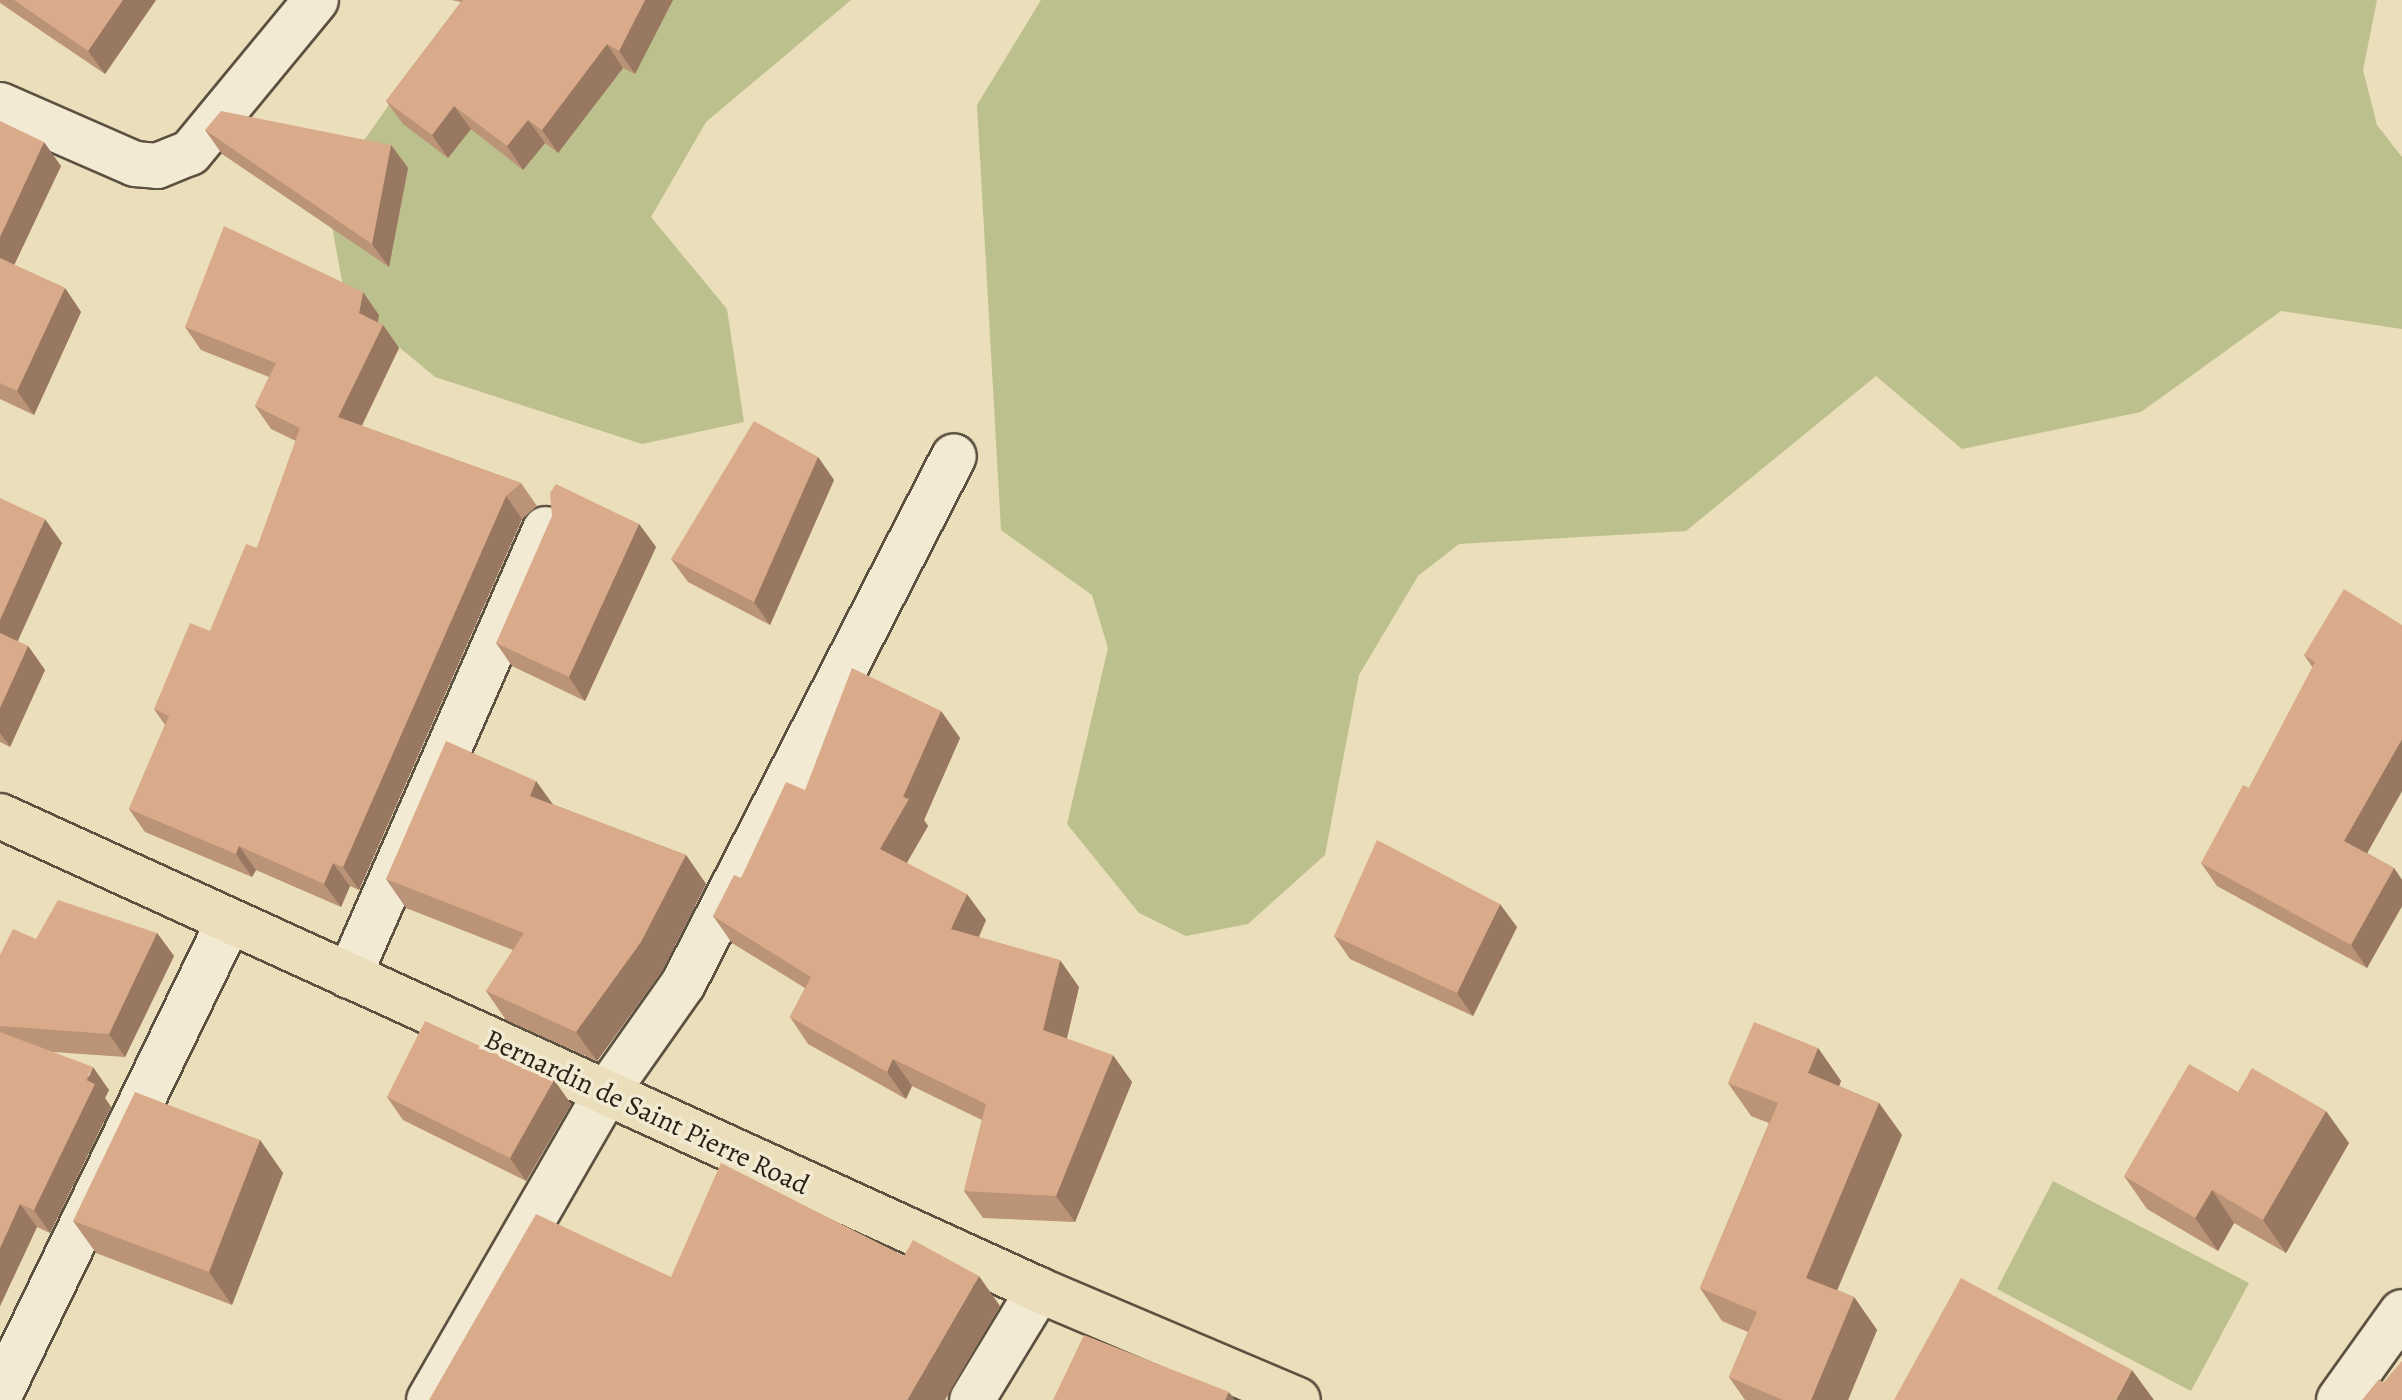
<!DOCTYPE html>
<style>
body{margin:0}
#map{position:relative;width:2402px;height:1400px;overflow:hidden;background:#ebdebb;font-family:Alegreya,serif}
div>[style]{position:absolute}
.green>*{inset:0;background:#bcc08d}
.roads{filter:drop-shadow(2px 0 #5c5040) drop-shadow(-2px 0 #5c5040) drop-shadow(0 2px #5c5040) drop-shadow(0 -2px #5c5040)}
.minor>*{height:44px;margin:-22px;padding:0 22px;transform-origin:22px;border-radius:22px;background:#f2ead3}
.major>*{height:44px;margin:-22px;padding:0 22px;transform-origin:22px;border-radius:22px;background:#ebdebb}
.wall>*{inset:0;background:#bb9377}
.shaded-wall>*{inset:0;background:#997861}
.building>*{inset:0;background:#daab8a}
span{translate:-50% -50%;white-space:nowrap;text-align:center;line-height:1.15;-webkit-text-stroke:7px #f2ead3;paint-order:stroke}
.street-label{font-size:28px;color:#2c2117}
</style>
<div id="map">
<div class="green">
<div style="clip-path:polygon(545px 0,851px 0,706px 122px,651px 217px,727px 309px,744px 422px,642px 444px,435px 377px,346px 303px,326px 194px,391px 102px)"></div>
<div style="clip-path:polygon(1041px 0,2377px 0,2363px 70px,2377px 125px,2402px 157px,2402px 329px,2281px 311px,2141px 412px,1962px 449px,1876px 376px,1686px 531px,1459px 544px,1418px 576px,1359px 675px,1325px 855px,1248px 924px,1186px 936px,1139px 913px,1067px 824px,1108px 648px,1092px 595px,1001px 530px,977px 105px)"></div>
<div style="clip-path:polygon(2053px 1181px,2249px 1283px,2191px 1391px,1997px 1289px)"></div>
</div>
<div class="roads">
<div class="minor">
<div style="left:0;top:105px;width:147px;rotate:23.6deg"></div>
<div style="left:135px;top:164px;width:22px;rotate:5deg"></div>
<div style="left:157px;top:166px;width:35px;rotate:-22deg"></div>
<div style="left:190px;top:153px;width:198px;rotate:-50.5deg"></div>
<div style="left:349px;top:976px;width:488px;rotate:-66.3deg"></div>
<div style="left:0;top:1394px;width:526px;rotate:-64.17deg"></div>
<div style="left:429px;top:1400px;width:354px;rotate:-60deg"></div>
<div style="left:606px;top:1093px;width:133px;rotate:-54.8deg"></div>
<div style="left:683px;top:984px;width:593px;rotate:-62.83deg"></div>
<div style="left:972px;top:1400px;width:129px;rotate:-58.7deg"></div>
<div style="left:2339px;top:1400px;width:108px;rotate:-54.4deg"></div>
</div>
<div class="major">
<div style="left:0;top:816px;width:1142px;rotate:24.52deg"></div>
<div style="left:1039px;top:1290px;width:281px;rotate:23deg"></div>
</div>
</div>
<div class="wall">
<div style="clip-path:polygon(0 0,156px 0,105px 74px,0 3px)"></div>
<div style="clip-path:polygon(451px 0,673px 0,635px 74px,623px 68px,558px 153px,545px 143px,523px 170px,471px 129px,448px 158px,403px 124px,386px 101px,461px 2px)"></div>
<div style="clip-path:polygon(0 121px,61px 166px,14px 265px,65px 288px,81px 312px,34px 415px,0 399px)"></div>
<div style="clip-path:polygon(205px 130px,391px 145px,408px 168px,389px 267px,222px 154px)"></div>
<div style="clip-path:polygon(379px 315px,378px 322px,383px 325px,399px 348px,362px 426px,521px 483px,537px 506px,522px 519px,359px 890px,350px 886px,341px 907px,256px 870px,252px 877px,145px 832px,129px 809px,165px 725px,154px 709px,210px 631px,257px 548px,296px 441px,271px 429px,255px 406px,269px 377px,201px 350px,185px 327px)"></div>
<div style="clip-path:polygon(818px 457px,834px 480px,770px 625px,688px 582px,671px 559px)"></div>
<div style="clip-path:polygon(0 498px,62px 543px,17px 641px,28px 646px,45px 670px,10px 747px,0 742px)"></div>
<div style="clip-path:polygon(639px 524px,656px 547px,585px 701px,512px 666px,496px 643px)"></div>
<div style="clip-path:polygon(2402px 625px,2402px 791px,2367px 853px,2394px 868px,2402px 880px,2402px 906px,2367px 968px,2217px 886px,2201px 863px,2249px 788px,2313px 668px,2304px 655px)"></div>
<div style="clip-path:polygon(941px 711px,960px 738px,924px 820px,928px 826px,907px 863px,986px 920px,979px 937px,1079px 987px,1067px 1039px,1132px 1082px,1075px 1222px,983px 1218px,964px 1191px,982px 1120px,912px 1086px,906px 1099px,808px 1044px,790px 1017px,805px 988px,732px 943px,713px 916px,805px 790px)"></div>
<div style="clip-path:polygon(536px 781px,552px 804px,686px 855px,706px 884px,662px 971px,597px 1061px,506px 1020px,486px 991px,513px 950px,406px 908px,386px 879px)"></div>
<div style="clip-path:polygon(1517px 927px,1473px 1016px,1350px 959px,1334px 936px)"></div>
<div style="clip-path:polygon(157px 933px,174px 956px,125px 1057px,53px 1052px,109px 1090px,105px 1098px,111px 1107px,50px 1233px,37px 1227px,0 1306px,0 955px,36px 939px)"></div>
<div style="clip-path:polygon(1818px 1048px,1841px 1081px,1839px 1086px,1879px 1103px,1902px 1135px,1837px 1290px,1854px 1297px,1877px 1330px,1848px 1400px,1745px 1400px,1729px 1377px,1748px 1332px,1722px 1321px,1700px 1288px,1769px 1123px,1751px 1116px,1728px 1083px)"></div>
<div style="clip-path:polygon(554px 1080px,571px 1104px,526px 1181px,403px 1120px,387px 1097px)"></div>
<div style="clip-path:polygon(2238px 1092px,2349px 1143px,2286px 1253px,2234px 1223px,2218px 1251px,2147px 1209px,2124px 1176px)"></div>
<div style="clip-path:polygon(260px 1140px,283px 1173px,232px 1305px,96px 1253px,73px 1221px)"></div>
</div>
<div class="shaded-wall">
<div style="clip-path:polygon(123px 0,156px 0,105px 74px,88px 51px)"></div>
<div style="clip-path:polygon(645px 0,673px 0,635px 74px,619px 51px)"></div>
<div style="clip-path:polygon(607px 44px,623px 68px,558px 153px,542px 130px)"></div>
<div style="clip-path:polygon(454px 106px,471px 129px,448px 158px,432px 135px)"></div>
<div style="clip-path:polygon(528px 120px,545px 143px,523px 170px,507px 146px)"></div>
<div style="clip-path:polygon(44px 142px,61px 166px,8px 278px,0 266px,0 237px)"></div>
<div style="clip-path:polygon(391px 145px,408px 168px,389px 267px,372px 244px)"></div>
<div style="clip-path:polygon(65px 288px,81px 312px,34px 415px,17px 391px)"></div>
<div style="clip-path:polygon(363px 292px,379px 315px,375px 336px,359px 313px)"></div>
<div style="clip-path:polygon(383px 325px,399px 348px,354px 441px,338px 417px)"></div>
<div style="clip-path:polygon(818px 457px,834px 480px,770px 625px,754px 602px)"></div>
<div style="clip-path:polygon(506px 496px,522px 519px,359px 890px,343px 867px)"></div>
<div style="clip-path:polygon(45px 519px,62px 543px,12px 654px,0 638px,0 620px)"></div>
<div style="clip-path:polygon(639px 524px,656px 547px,585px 701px,569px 677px)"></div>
<div style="clip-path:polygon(28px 646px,45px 670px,10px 747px,0 733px,0 708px)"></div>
<div style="clip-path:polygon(941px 711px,960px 738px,924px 820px,928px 826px,899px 876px,880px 849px)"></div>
<div style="clip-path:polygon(2402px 739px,2402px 791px,2361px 864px,2344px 841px)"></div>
<div style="clip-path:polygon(536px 781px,557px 810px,530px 796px)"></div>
<div style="clip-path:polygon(239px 846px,256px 870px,252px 877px,236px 854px)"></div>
<div style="clip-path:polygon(686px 855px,706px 884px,662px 971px,597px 1061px,576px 1032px)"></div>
<div style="clip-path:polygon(333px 863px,350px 886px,341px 907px,324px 884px)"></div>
<div style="clip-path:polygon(2394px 868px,2402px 880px,2402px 906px,2367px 968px,2351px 945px)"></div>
<div style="clip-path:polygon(967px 894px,986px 920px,970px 956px,951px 929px)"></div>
<div style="clip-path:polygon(1500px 904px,1517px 927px,1473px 1016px,1457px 993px)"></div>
<div style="clip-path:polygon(157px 933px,174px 956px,125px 1057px,109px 1034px)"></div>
<div style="clip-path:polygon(1060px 960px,1079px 987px,1062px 1057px,1043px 1030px)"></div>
<div style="clip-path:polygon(1818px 1048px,1841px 1081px,1831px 1106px,1808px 1073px)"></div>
<div style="clip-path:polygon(1113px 1055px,1132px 1082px,1075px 1222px,1056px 1196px)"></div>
<div style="clip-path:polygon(893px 1059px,912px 1086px,906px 1099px,887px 1072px)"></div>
<div style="clip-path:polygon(93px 1067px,109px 1090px,105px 1098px,111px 1107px,50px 1233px,34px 1210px)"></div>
<div style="clip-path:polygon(554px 1080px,571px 1104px,526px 1181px,510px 1158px)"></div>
<div style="clip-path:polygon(1879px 1103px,1902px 1135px,1829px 1310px,1806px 1278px)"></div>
<div style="clip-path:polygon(2326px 1111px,2349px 1143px,2286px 1253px,2263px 1220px)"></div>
<div style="clip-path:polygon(260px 1140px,283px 1173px,232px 1305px,209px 1272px)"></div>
<div style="clip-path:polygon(2212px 1190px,2234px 1223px,2218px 1251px,2195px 1218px)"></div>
<div style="clip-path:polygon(20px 1204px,37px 1227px,0 1306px,0 1248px)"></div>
<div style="clip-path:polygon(979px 1276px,1000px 1306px,945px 1400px,907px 1400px)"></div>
<div style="clip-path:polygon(1854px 1297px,1877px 1330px,1848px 1400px,1811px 1400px)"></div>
<div style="clip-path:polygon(2132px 1370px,2154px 1400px,2116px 1400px)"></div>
<div style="clip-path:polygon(1229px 1392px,1235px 1400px,1225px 1400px)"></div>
</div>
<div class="building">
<div style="clip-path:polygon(14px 0,123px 0,88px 51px)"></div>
<div style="clip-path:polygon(463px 0,645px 0,619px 51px,607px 44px,542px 130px,528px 120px,507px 146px,454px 106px,432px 135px,386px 101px)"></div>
<div style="clip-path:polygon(221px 111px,391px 145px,372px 244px,205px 130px)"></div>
<div style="clip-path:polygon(0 121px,44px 142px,0 237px)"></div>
<div style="clip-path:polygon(224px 226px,363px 292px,359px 313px,383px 325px,338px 417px,521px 483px,506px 496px,343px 867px,333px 863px,324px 884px,239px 846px,236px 854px,129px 809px,169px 716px,154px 709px,190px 623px,210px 631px,246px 544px,257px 548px,300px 428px,255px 406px,276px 363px,185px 327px)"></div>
<div style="clip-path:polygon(0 258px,65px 288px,17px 391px,0 383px)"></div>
<div style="clip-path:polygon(754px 421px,818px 457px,754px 602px,671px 559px)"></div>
<div style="clip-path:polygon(556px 484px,639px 524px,569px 677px,496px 643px,552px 516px,550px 493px)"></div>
<div style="clip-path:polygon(0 498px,45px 519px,0 620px)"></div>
<div style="clip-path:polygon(2344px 589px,2402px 625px,2402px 739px,2344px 841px,2394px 868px,2351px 945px,2201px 863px,2243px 785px,2249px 788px,2315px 662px,2304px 655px)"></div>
<div style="clip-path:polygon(0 633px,28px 646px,0 708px)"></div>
<div style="clip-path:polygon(852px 668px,941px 711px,903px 797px,909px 799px,880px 849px,967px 894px,951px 929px,1060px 960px,1043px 1030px,1113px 1055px,1056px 1196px,964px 1191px,986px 1104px,893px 1059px,887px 1072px,790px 1017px,811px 977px,713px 916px,734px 875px,741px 878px,786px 782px,805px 790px)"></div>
<div style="clip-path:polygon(446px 741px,536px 781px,530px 796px,686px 855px,641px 942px,576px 1032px,486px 991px,524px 933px,386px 879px)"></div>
<div style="clip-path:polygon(1377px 840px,1500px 904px,1457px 993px,1334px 936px)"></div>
<div style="clip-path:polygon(58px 900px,157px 933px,109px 1034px,0 1026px,0 955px,13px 929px,36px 939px)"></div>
<div style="clip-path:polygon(425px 1021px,554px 1080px,510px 1158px,387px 1097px)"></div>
<div style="clip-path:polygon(1754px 1022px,1818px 1048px,1808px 1073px,1879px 1103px,1806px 1278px,1854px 1297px,1811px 1400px,1783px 1400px,1729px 1377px,1757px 1312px,1700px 1288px,1778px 1103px,1728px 1083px)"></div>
<div style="clip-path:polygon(0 1032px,93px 1067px,86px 1080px,95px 1084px,34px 1210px,20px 1204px,0 1248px)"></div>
<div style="clip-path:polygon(2189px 1064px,2238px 1092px,2252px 1068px,2326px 1111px,2263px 1220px,2212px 1190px,2195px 1218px,2124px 1176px)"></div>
<div style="clip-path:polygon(135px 1092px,260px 1140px,209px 1272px,73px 1221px)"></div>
<div style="clip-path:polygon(721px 1163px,904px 1256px,913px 1240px,979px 1276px,907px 1400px,429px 1400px,536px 1214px,671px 1277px)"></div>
<div style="clip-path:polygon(1961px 1278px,2132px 1370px,2116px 1400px,1894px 1400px)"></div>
<div style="clip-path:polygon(1084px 1335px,1229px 1392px,1225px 1400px,1053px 1400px)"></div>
<div style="clip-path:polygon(2402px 1361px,2402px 1400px,2362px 1400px,2379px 1379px,2383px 1383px)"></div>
</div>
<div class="street-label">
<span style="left:647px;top:1112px;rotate:25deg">Bernardin de Saint Pierre Road</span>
</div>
</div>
